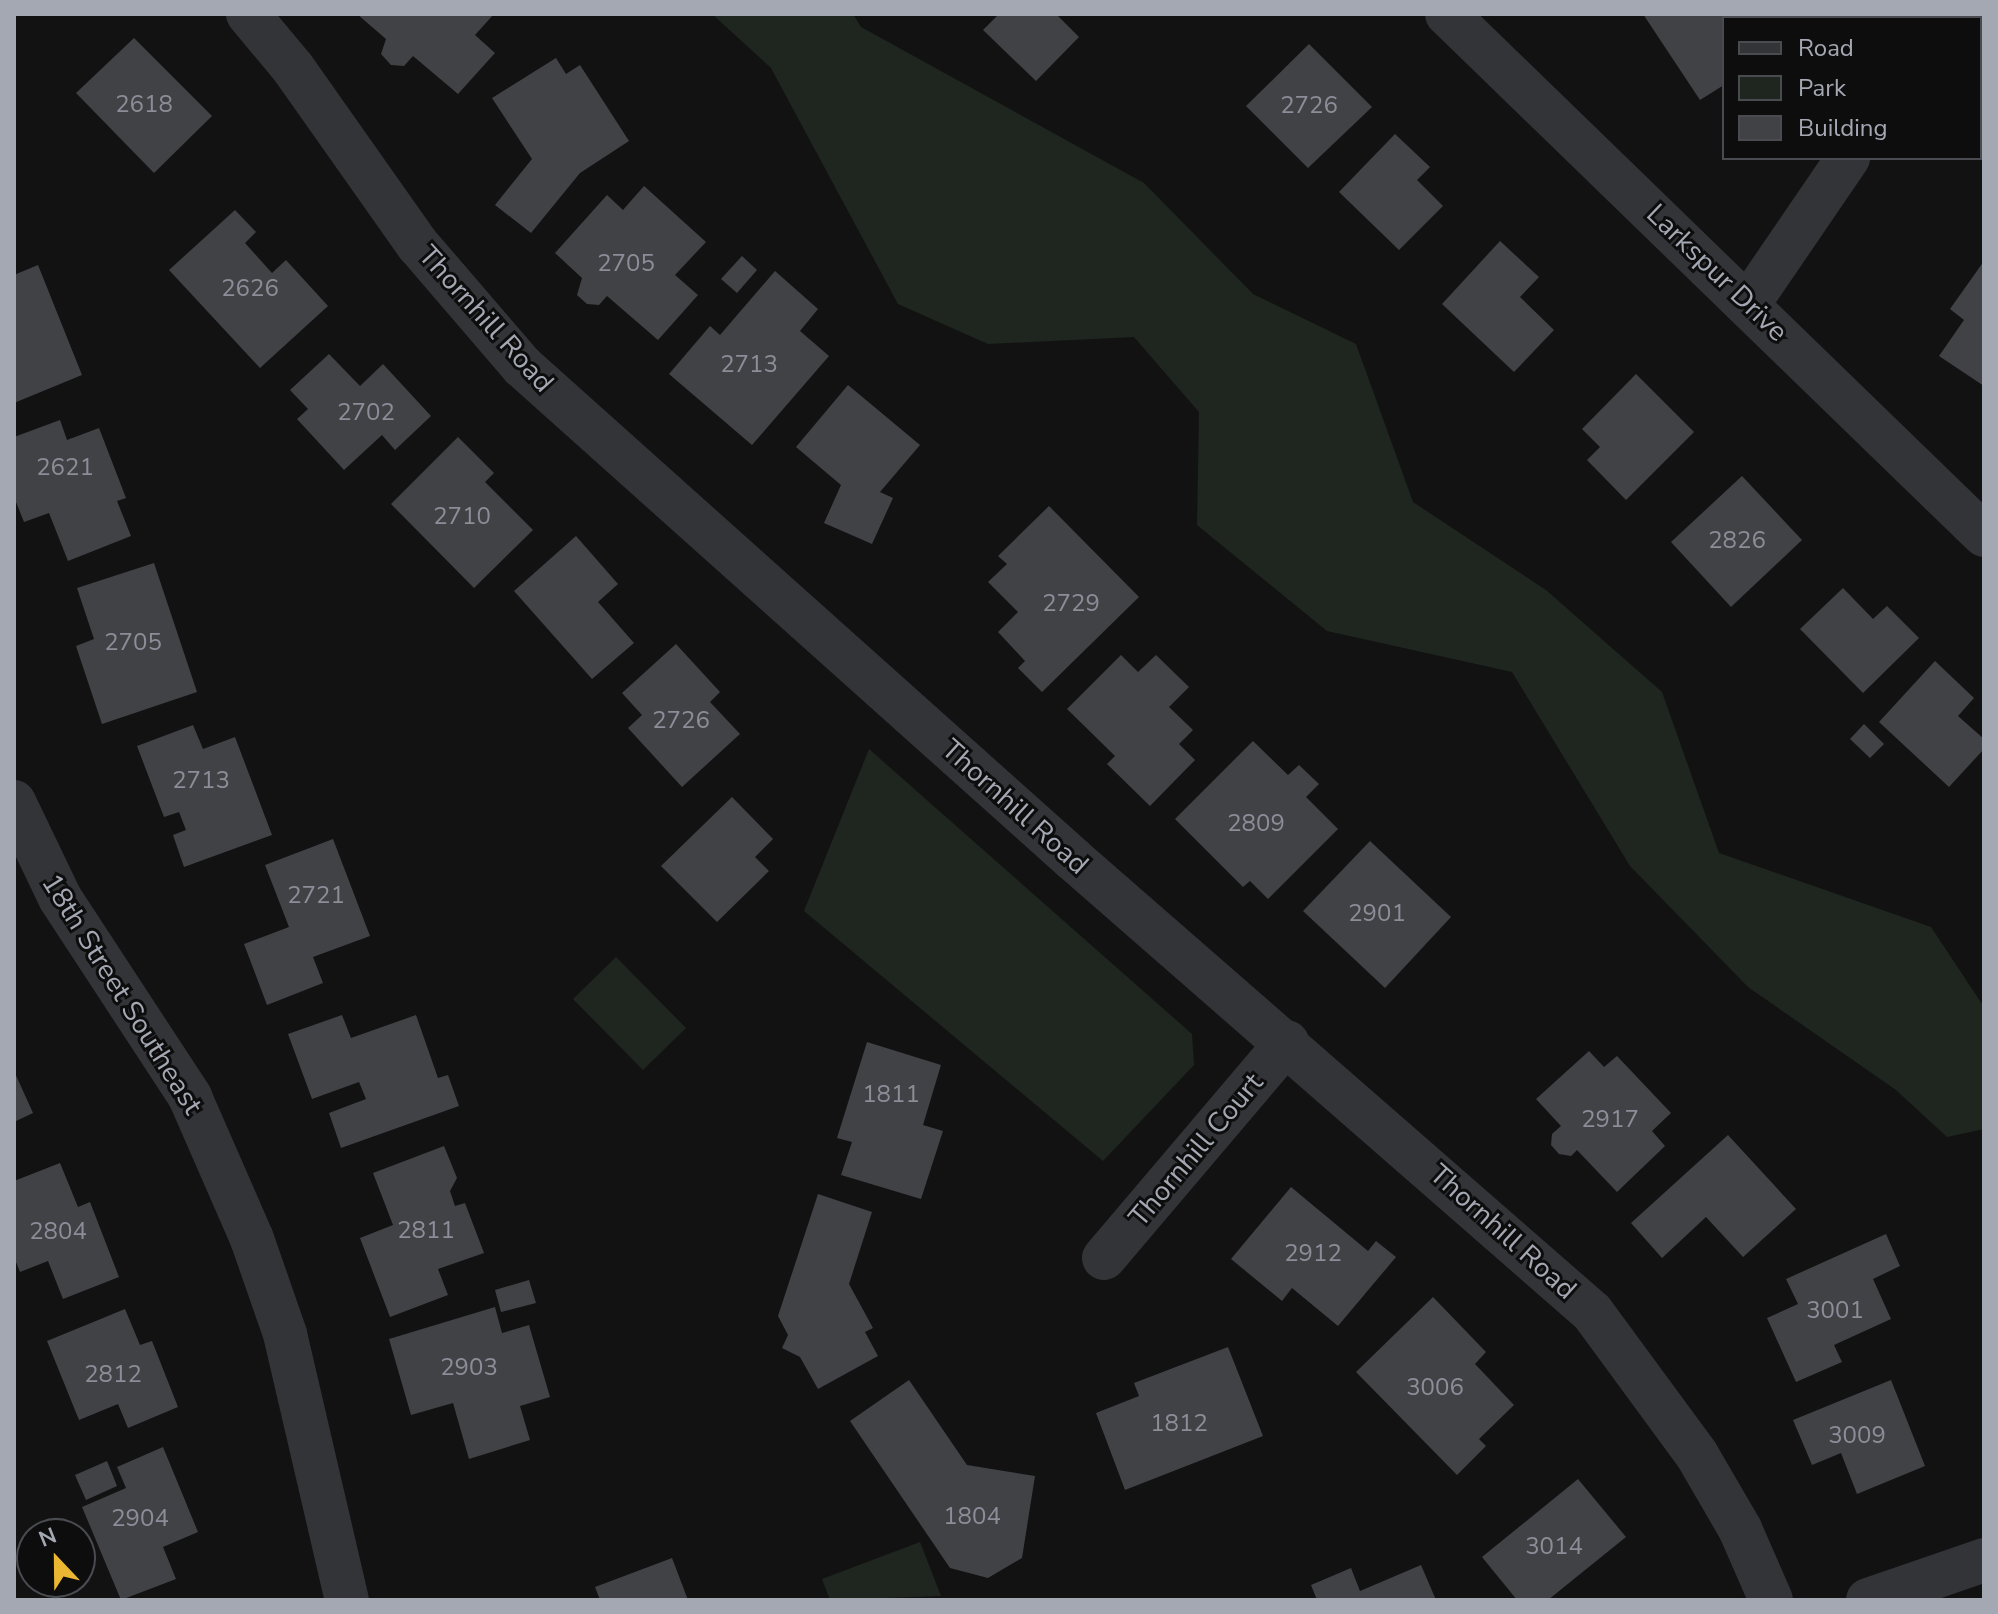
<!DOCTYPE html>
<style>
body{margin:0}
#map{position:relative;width:1998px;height:1614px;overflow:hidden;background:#121213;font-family:"Nunito Sans",sans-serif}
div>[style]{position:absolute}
.green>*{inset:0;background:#1e261f}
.building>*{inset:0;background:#414246}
.street>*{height:44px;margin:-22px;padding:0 22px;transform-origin:22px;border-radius:22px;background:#333438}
span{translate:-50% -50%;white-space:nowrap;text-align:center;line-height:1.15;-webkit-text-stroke:6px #0d0d0e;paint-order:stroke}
.number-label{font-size:24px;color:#8b8e98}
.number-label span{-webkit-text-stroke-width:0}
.street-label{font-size:28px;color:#a4a8b3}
.frame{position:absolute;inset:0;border:16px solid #a4a8b3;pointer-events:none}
.legend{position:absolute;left:1722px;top:16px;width:260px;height:144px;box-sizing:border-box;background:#0d0d0e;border:2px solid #494b50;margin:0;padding:10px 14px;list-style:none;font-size:24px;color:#a4a8b3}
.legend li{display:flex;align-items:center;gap:16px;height:40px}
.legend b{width:40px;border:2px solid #494b50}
.north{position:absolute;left:16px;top:1518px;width:80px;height:80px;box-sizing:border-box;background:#0d0d0e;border:2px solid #494b50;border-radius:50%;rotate:338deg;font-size:22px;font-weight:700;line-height:32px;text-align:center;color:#a4a8b3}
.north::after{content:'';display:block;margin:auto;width:28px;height:36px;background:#ebb732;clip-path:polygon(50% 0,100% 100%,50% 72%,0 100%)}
</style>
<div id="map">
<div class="green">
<div style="clip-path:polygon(712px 14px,853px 14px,861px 27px,1144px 183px,1253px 294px,1356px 344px,1413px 502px,1546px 590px,1662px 692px,1719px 853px,1931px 927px,1984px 1007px,1984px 1129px,1947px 1137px,1896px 1090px,1748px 987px,1630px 866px,1512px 672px,1327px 631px,1197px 525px,1199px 412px,1134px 337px,988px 344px,898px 304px,771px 68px)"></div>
<div style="clip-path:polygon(869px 749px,1192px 1034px,1194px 1065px,1103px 1161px,804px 911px)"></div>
<div style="clip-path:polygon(616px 957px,686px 1028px,643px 1070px,573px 999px)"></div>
<div style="clip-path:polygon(920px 1542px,941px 1596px,830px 1600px,822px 1579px)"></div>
</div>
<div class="building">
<div style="clip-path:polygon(357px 14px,494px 14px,475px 35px,495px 53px,458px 94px,413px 56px,404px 66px,391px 65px,381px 54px,386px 39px)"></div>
<div style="clip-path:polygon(999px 14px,1056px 14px,1079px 37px,1036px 81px,983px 30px)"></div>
<div style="clip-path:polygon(1643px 14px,1750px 14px,1751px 16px,1724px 18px,1724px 85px,1700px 100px)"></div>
<div style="clip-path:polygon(134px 38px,212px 116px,154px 173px,76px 93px)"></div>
<div style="clip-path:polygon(1309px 44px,1372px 107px,1308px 168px,1246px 106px)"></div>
<div style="clip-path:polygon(556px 58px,566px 74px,580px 65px,629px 141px,580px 173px,531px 233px,495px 205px,532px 159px,492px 98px)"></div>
<div style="clip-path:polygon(1395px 134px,1430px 167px,1417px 180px,1443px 206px,1399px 250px,1339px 192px)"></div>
<div style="clip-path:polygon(644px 186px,706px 242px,675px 275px,698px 295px,658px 340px,607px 296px,599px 305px,587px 304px,577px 295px,582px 278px,555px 253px,607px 195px,623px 210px)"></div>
<div style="clip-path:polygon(235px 210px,256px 232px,245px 243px,272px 273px,286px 260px,328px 306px,260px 368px,169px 270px)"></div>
<div style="clip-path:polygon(1500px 241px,1539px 277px,1520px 297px,1554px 330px,1514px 372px,1442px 304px)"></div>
<div style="clip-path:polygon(742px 256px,757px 270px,737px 293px,721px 279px)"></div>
<div style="clip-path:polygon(1984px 261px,1984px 386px,1939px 356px,1964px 320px,1950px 309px)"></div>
<div style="clip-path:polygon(38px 265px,82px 375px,14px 403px,14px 275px)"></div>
<div style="clip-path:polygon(775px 271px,818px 309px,800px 331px,829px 356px,752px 445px,669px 374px,710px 326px,720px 335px)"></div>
<div style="clip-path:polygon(329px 354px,360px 386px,383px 364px,431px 416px,395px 450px,382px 435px,344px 470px,297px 419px,308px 409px,290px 390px)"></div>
<div style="clip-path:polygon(1636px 374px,1694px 432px,1626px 500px,1587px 460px,1600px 447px,1582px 429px)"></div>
<div style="clip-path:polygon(848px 385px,920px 445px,880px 492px,893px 498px,872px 544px,824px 523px,841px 485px,796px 447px)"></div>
<div style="clip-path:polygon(60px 420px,67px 440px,99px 428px,126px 498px,117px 501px,131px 536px,68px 561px,49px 513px,24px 522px,14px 497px,14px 437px)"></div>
<div style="clip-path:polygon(458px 437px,494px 473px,485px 482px,533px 530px,474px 588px,391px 504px)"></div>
<div style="clip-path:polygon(1742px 476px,1802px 540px,1731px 607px,1671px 542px)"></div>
<div style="clip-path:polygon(1049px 506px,1139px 597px,1042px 692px,1018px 668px,1025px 661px,998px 632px,1018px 612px,988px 582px,1007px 564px,998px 556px)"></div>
<div style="clip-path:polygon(576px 536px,618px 584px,598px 602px,634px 643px,592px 679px,514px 591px)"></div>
<div style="clip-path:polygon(154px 563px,197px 692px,102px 724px,76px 646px,94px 639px,77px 588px)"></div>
<div style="clip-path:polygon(1843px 588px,1873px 619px,1887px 606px,1919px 638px,1863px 693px,1800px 629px)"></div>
<div style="clip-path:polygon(676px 644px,720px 692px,710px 702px,740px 734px,682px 787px,628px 728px,642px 715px,622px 693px)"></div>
<div style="clip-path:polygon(1121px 655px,1138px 672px,1156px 655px,1189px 687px,1169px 707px,1193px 730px,1179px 744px,1195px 760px,1150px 806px,1107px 764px,1115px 756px,1067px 709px)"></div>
<div style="clip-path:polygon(1935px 661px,1974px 698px,1958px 716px,1984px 739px,1984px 749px,1949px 787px,1879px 722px)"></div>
<div style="clip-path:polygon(1864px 724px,1884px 744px,1870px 758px,1850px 739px)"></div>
<div style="clip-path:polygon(193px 725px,203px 749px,235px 737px,272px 835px,184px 867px,173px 835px,186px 830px,179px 812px,164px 817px,137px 746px)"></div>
<div style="clip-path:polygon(1253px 741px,1288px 775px,1299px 765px,1319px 784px,1306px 797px,1338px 829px,1268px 899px,1250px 881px,1243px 887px,1175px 819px)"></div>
<div style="clip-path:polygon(732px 797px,773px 839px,755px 857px,769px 871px,717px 922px,661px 866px)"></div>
<div style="clip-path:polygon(333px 839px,370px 936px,313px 957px,323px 983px,267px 1005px,244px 944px,289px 927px,265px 865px)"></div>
<div style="clip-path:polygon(1370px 841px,1451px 917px,1385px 988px,1303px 911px)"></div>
<div style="clip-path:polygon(342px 1015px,351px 1038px,416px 1015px,438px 1078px,448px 1075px,459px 1106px,341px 1148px,329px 1113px,366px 1099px,359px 1082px,312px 1099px,288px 1034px)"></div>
<div style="clip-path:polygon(867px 1042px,941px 1065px,923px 1125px,943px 1131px,921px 1199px,841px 1175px,852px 1142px,837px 1138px)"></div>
<div style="clip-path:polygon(1589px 1051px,1604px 1067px,1617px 1056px,1671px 1113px,1652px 1131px,1665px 1146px,1617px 1192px,1577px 1150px,1571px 1156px,1559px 1154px,1551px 1145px,1552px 1134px,1561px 1126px,1536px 1099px)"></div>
<div style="clip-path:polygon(14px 1071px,33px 1113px,14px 1122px)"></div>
<div style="clip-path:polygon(1728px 1135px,1796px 1209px,1743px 1257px,1706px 1217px,1662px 1258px,1631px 1223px)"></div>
<div style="clip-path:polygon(444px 1146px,457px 1178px,450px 1191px,455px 1206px,465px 1203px,484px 1253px,438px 1269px,448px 1295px,390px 1317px,360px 1238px,393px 1225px,373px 1173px)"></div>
<div style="clip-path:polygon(60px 1163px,78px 1207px,90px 1202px,119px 1277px,63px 1299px,48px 1261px,20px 1272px,14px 1257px,14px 1181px)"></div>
<div style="clip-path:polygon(1291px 1187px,1368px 1251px,1376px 1241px,1396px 1257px,1338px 1326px,1292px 1288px,1282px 1301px,1231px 1259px)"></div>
<div style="clip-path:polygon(818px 1194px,872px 1212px,849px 1284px,873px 1328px,865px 1332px,878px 1356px,818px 1389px,800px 1357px,782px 1348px,788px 1335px,778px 1316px)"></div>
<div style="clip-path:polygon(1886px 1234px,1900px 1266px,1873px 1279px,1891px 1319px,1834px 1345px,1842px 1362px,1796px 1382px,1767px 1318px,1798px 1304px,1786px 1279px)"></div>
<div style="clip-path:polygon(529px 1280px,536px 1303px,501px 1312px,495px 1290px)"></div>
<div style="clip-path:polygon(1433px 1297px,1486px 1352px,1475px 1364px,1514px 1405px,1479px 1439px,1486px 1446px,1457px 1475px,1356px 1372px)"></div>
<div style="clip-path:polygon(495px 1307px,502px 1333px,529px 1325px,550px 1397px,520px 1406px,530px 1440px,469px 1459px,453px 1403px,411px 1415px,389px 1339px)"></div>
<div style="clip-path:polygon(125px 1309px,140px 1345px,152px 1341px,178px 1407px,128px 1428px,118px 1404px,79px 1420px,47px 1341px)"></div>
<div style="clip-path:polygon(1228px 1347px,1263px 1436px,1125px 1490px,1096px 1413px,1139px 1396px,1134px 1383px)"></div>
<div style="clip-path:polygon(909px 1380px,967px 1465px,1035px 1476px,1022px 1558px,988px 1578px,950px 1568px,850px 1421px)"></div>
<div style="clip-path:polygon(1891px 1380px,1925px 1466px,1857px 1494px,1841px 1453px,1812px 1465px,1793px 1420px)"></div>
<div style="clip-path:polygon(163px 1447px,198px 1532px,163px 1547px,176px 1579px,121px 1600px,82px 1507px,126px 1488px,117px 1467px)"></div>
<div style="clip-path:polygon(107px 1461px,117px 1486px,86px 1500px,75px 1475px)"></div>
<div style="clip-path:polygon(1578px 1479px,1626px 1537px,1548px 1600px,1517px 1600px,1482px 1557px)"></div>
<div style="clip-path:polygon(672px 1558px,688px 1600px,600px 1600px,595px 1587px)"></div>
<div style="clip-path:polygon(1421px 1565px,1436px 1600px,1317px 1600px,1311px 1585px,1351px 1568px,1360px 1591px)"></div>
</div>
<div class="street">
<div style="left:248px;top:14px;width:70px;rotate:50.2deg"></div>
<div style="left:293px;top:68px;width:217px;rotate:54.8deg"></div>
<div style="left:418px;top:245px;width:160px;rotate:49.3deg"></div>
<div style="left:522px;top:366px;width:739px;rotate:41.82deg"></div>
<div style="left:1073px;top:859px;width:689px;rotate:41.12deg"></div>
<div style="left:1592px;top:1312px;width:177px;rotate:53.7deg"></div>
<div style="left:1697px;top:1455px;width:86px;rotate:59.8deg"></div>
<div style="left:1740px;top:1529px;width:77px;rotate:66.4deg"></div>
<div style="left:1447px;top:14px;width:748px;rotate:44.13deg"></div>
<div style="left:1881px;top:14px;width:4px;rotate:76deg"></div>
<div style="left:1749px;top:303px;width:176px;rotate:-55.7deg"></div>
<div style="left:14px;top:802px;width:106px;rotate:64.4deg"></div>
<div style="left:60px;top:898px;width:238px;rotate:56.8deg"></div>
<div style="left:190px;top:1097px;width:155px;rotate:66.4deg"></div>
<div style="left:252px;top:1239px;width:101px;rotate:70.8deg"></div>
<div style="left:285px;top:1334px;width:273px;rotate:76.9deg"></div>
<div style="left:1104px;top:1258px;width:283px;rotate:-49.7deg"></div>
<div style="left:1868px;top:1600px;width:123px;rotate:-19deg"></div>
</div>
<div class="number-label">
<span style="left:144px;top:105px">2618</span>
<span style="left:1309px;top:106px">2726</span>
<span style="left:626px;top:264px">2705</span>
<span style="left:250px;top:289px">2626</span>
<span style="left:749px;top:365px">2713</span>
<span style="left:366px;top:413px">2702</span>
<span style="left:65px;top:468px">2621</span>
<span style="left:462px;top:517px">2710</span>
<span style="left:1737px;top:541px">2826</span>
<span style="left:1071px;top:604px">2729</span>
<span style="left:133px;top:643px">2705</span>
<span style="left:681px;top:721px">2726</span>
<span style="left:201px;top:781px">2713</span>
<span style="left:1256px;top:824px">2809</span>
<span style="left:316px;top:896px">2721</span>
<span style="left:1377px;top:914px">2901</span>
<span style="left:891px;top:1095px">1811</span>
<span style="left:1610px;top:1120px">2917</span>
<span style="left:426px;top:1231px">2811</span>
<span style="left:58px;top:1232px">2804</span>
<span style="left:1313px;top:1254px">2912</span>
<span style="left:1835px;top:1311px">3001</span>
<span style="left:469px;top:1368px">2903</span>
<span style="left:113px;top:1375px">2812</span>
<span style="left:1435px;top:1388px">3006</span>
<span style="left:1179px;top:1424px">1812</span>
<span style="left:1857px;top:1436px">3009</span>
<span style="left:972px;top:1517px">1804</span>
<span style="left:140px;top:1519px">2904</span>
<span style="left:1554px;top:1547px">3014</span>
</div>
<div class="street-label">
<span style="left:1717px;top:273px;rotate:44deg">Larkspur Drive</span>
<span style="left:486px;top:319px;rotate:48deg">Thornhill Road</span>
<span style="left:1015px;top:807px;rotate:42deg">Thornhill Road</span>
<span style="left:122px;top:994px;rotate:58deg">18th Street Southeast</span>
<span style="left:1196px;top:1150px;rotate:-50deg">Thornhill Court</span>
<span style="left:1503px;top:1232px;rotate:42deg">Thornhill Road</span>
</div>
<div class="frame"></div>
<ul class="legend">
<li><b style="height:10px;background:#333438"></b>Road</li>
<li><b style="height:22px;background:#1e261f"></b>Park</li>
<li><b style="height:22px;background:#414246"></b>Building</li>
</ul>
<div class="north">N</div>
</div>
